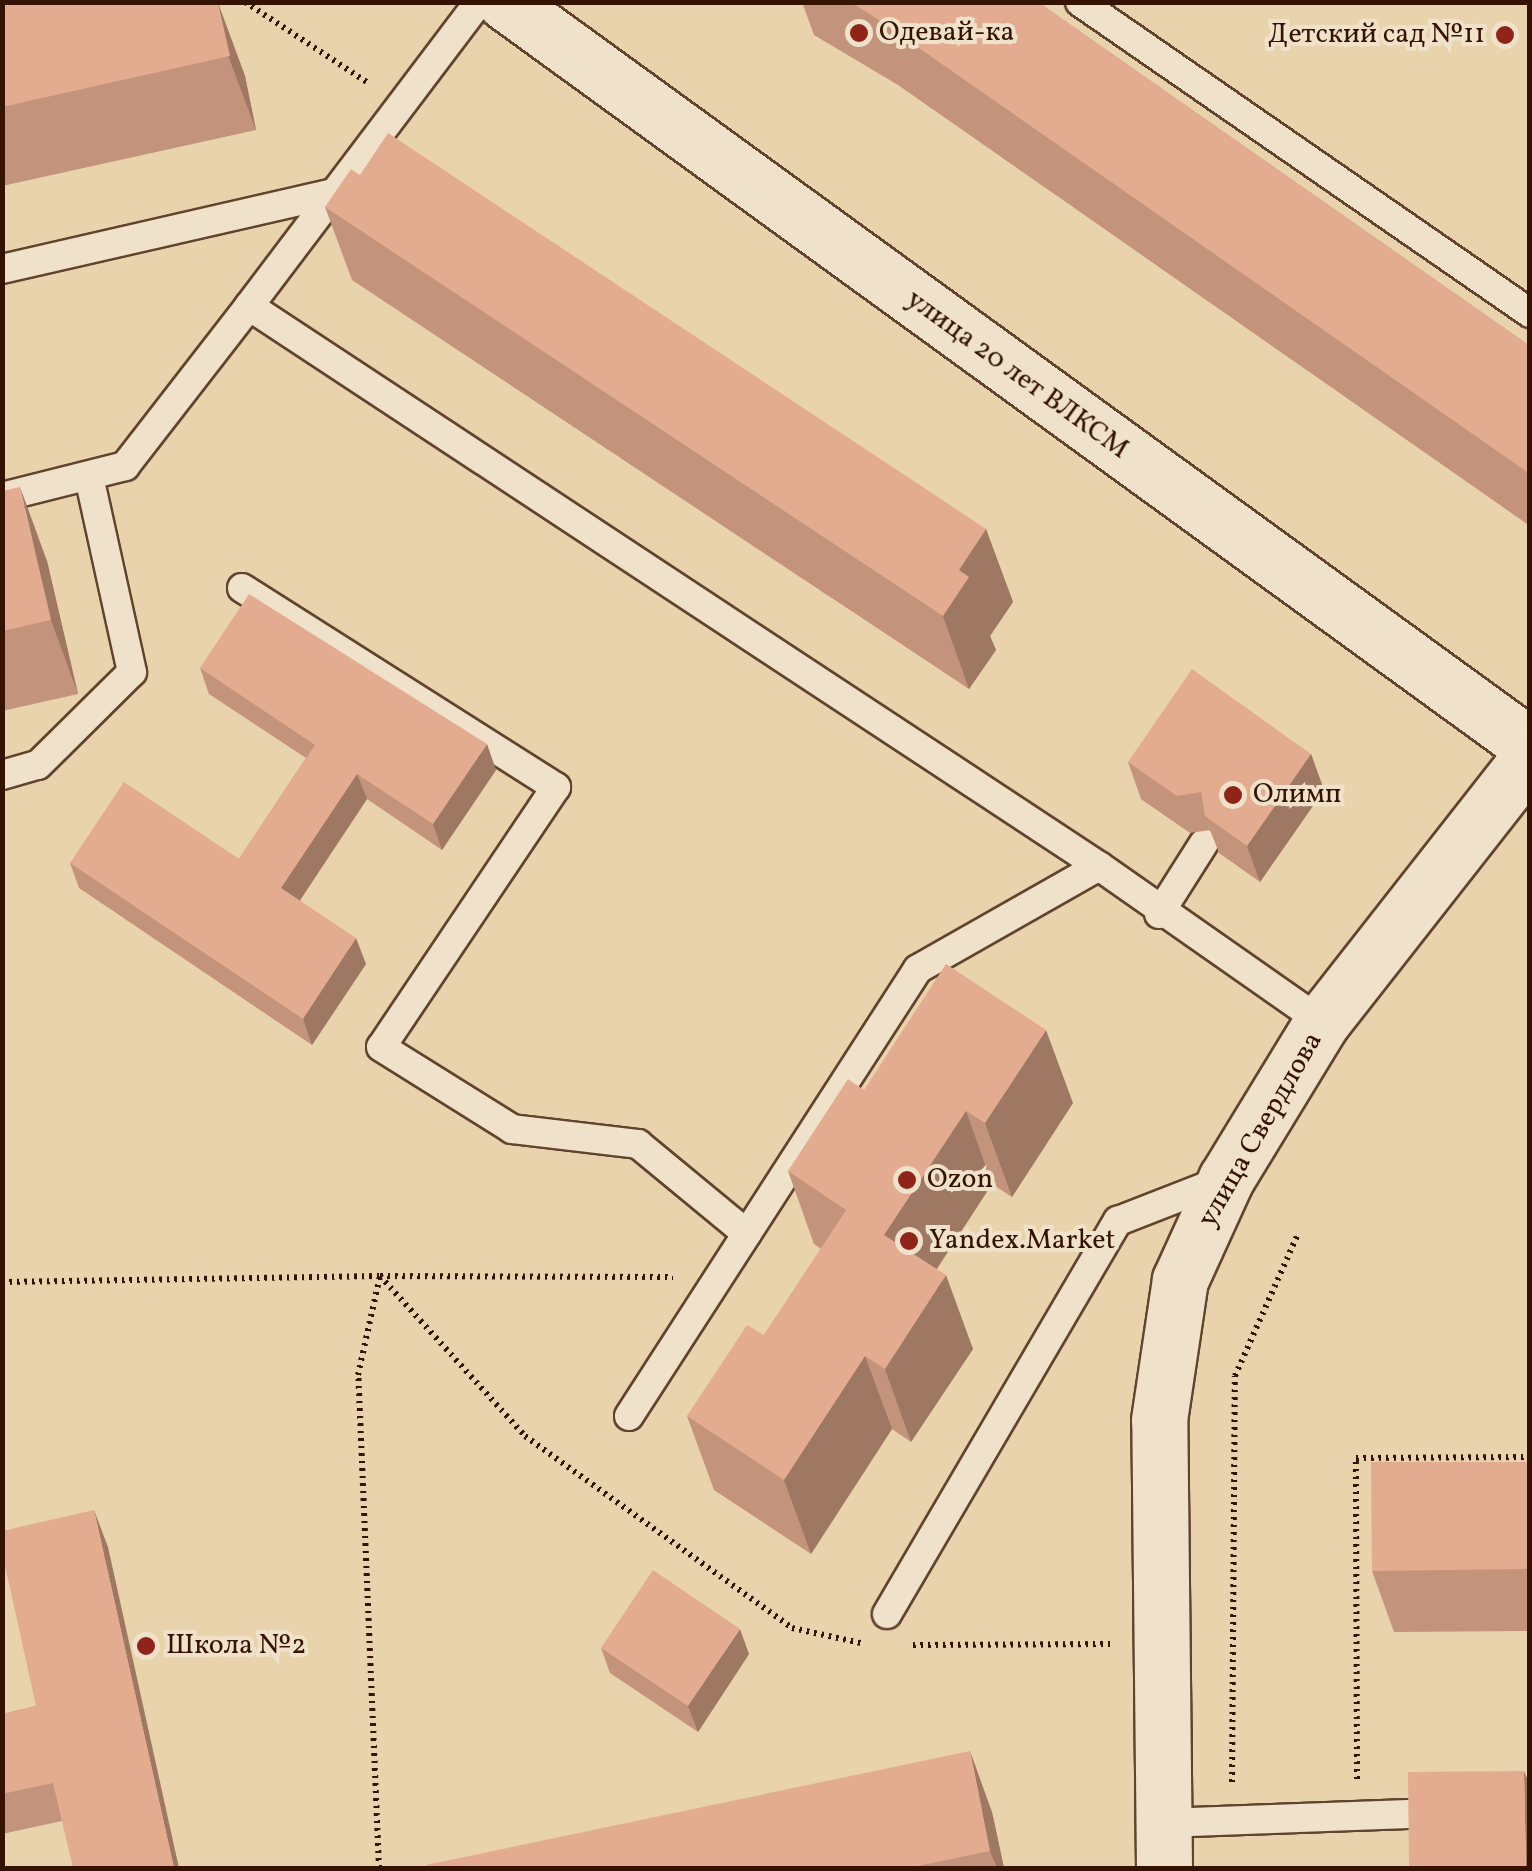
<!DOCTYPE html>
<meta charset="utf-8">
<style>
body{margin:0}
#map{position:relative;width:1532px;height:1871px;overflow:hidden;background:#e8d3ad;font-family:Vollkorn,serif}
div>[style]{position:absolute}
.path>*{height:6px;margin-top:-3px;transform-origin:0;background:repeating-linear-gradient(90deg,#341303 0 2.5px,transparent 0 7.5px)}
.roads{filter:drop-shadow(2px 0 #61432e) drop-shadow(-2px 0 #61432e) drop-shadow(0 2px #61432e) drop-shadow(0 -2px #61432e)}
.lane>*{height:28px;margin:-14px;padding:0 14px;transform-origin:14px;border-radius:14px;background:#f0e2ca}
.secondary>*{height:55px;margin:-27.5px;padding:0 27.5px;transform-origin:27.5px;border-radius:27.5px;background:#f0e2ca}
.wall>*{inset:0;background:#c3937b}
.shaded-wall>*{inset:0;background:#9f7864}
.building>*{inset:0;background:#e3ab8f}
.dots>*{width:28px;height:28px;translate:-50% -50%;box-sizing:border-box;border:5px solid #f0e2ca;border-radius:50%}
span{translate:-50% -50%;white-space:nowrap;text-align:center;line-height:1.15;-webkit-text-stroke:8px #f0e2ca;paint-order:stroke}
.poi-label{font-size:28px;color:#341303}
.left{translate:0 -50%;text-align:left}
.right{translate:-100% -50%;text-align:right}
.street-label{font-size:28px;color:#341303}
.frame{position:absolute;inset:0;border:5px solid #341303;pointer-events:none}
</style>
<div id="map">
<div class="path">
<div style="left:245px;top:2px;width:146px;rotate:33.3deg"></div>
<div style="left:2px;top:1282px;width:378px;rotate:-0.9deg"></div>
<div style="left:380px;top:1276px;width:216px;rotate:47.8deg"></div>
<div style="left:525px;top:1436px;width:329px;rotate:35.7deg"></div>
<div style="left:792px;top:1628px;width:71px;rotate:12.3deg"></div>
<div style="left:913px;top:1645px;width:197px;rotate:-0.3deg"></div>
<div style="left:1357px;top:1779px;width:321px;rotate:-90.2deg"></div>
<div style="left:1356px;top:1458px;width:174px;rotate:-0.3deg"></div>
<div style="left:1232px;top:1782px;width:406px;rotate:-89.6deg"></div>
<div style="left:1235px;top:1376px;width:155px;rotate:-66.1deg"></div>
<div style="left:379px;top:1868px;width:493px;rotate:-92.4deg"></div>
<div style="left:358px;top:1375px;width:101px;rotate:-77.5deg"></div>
<div style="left:380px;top:1276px;width:293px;rotate:0.2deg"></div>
</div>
<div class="roads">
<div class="lane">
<div style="left:479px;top:2px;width:381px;rotate:127.1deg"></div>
<div style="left:249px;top:306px;width:1018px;rotate:33.38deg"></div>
<div style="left:1099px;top:866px;width:272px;rotate:35deg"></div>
<div style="left:1080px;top:2px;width:547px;rotate:34.65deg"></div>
<div style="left:2px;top:269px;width:341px;rotate:-12.9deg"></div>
<div style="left:2px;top:497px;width:127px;rotate:-14.1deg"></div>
<div style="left:125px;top:466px;width:202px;rotate:-52.2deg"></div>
<div style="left:242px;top:588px;width:372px;rotate:32.4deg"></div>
<div style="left:556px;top:787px;width:313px;rotate:123.9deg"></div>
<div style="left:381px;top:1047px;width:155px;rotate:32deg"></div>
<div style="left:512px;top:1129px;width:127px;rotate:6.8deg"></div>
<div style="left:638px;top:1144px;width:141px;rotate:39.5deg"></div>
<div style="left:2px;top:775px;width:37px;rotate:-16deg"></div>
<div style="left:38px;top:765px;width:132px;rotate:-44.7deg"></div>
<div style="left:132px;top:672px;width:200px;rotate:-102.4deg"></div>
<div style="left:1159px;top:914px;width:84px;rotate:-57.6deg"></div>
<div style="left:629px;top:1416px;width:532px;rotate:-57.12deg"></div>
<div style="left:918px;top:969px;width:208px;rotate:-29.6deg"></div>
<div style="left:887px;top:1614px;width:456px;rotate:-59.6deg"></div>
<div style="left:1118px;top:1221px;width:113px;rotate:-21.3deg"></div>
<div style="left:1164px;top:1823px;width:278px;rotate:-2.1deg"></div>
</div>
<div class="secondary">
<div style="left:505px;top:2px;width:1267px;rotate:35.97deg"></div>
<div style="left:1164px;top:1868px;width:448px;rotate:-90.6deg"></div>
<div style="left:1159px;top:1420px;width:142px;rotate:-81.5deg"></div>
<div style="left:1180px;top:1280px;width:111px;rotate:-65.5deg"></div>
<div style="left:1226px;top:1179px;width:184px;rotate:-58.6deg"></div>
<div style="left:1322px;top:1022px;width:337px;rotate:-51.9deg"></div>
</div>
</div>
<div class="wall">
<div style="clip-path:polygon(2px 2px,218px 3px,245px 76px,256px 130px,2px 186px)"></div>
<div style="clip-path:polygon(802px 2px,1038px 2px,1530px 346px,1530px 526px,898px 85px,814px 35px)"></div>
<div style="clip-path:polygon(360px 175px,986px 529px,1013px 602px,990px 636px,996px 650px,969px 689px,352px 280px,325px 207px)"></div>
<div style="clip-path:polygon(2px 491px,47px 561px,78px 694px,2px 711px)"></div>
<div style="clip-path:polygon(200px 668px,496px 770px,442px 850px,367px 799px,300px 900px,366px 964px,312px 1045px,79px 888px,70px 863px,239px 859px,306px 758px,209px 694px)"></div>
<div style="clip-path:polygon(1311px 754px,1324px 790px,1260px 882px,1219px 853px,1210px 830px,1190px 833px,1141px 799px,1128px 762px)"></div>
<div style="clip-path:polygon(864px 1090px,1073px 1103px,1012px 1197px,992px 1184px,937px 1269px,973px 1349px,911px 1442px,892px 1429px,811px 1554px,714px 1490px,687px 1416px,764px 1335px,821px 1249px,814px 1244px,788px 1171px)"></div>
<div style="clip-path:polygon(1530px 1462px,1530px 1631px,1394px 1632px,1372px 1571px)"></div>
<div style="clip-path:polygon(108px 1547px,62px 1821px,2px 1834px,2px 1714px,36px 1706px)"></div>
<div style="clip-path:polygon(601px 1648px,749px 1654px,698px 1732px,610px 1673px)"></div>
<div style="clip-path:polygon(992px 1812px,1004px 1868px,427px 1868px)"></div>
</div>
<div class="shaded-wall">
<div style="clip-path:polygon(208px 2px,218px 3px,245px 76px,256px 130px)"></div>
<div style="clip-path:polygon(20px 487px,47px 561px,78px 694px,51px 620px)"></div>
<div style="clip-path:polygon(986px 529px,1013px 602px,990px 636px,996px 650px,969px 689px,943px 616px,959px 570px)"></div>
<div style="clip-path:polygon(487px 744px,496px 770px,442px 850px,433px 824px)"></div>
<div style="clip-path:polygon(1311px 754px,1324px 790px,1260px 882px,1247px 846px)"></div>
<div style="clip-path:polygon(357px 774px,367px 799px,291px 914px,281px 888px)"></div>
<div style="clip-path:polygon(356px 938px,366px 964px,312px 1045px,303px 1019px)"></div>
<div style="clip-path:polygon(1046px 1030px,1073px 1103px,1012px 1197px,985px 1123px)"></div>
<div style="clip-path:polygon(966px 1111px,992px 1184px,911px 1308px,884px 1235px)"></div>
<div style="clip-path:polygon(946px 1275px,973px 1349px,911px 1442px,885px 1369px)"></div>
<div style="clip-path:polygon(865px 1356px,892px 1429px,811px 1554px,784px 1480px)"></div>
<div style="clip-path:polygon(94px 1510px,108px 1547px,179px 1868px,174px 1868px)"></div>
<div style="clip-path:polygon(740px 1629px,749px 1654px,698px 1732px,688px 1706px)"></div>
<div style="clip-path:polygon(970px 1751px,992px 1812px,1004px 1868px,997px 1868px,990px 1851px)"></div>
<div style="clip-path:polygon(1524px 1771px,1530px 1785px,1530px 1868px,1526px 1868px)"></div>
</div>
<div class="building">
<div style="clip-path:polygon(2px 2px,208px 2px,209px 5px,218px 3px,230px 56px,2px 107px)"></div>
<div style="clip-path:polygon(850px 2px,1038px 2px,1530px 346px,1530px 474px,873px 16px)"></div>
<div style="clip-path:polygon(388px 133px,986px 529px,959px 570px,969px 577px,943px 616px,325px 207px,351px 169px,360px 175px)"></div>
<div style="clip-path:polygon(20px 487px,51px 620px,2px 631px,2px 491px)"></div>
<div style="clip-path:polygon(249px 594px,487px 744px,433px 824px,357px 774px,281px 888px,356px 938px,303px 1019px,70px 863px,124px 782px,239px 859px,315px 745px,200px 668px)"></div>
<div style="clip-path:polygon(1192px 669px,1311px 754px,1247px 846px,1205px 816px,1201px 792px,1177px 796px,1128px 762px)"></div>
<div style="clip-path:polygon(946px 964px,1046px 1030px,985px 1123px,966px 1111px,884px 1235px,946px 1275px,885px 1369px,865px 1356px,784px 1480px,687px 1416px,747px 1325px,764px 1335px,846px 1210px,788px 1171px,848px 1079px,864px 1090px)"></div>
<div style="clip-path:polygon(1371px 1462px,1530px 1462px,1530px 1569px,1372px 1571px)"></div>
<div style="clip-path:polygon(94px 1510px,174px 1868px,73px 1868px,53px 1783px,2px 1794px,2px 1714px,36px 1706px,2px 1552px,2px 1531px)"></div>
<div style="clip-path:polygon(653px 1570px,740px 1629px,688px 1706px,601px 1648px)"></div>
<div style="clip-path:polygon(970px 1751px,990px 1851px,908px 1868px,427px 1868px,426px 1865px)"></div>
<div style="clip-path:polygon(1524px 1771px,1526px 1868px,1409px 1868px,1408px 1772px)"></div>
</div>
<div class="dots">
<div style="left:859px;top:33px;background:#8f2418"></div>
<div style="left:1505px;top:35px;background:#8f2418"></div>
<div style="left:1233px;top:795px;background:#8f2418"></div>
<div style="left:907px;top:1180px;background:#8f2418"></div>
<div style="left:909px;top:1241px;background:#8f2418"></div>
<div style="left:146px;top:1646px;background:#8f2418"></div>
</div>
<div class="poi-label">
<span class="left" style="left:879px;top:33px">Одевай-ка</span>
<span class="right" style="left:1485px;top:35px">Детский сад №11</span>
<span class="left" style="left:1253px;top:795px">Олимп</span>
<span class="left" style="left:927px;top:1180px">Ozon</span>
<span class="left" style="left:929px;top:1241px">Yandex.Market</span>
<span class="left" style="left:166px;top:1646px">Школа №2</span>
</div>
<div class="street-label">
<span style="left:1017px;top:375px;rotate:36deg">улица 20 лет ВЛКСМ</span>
<span style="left:1261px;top:1130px;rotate:-60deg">улица Свердлова</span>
</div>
<div class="frame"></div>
</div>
